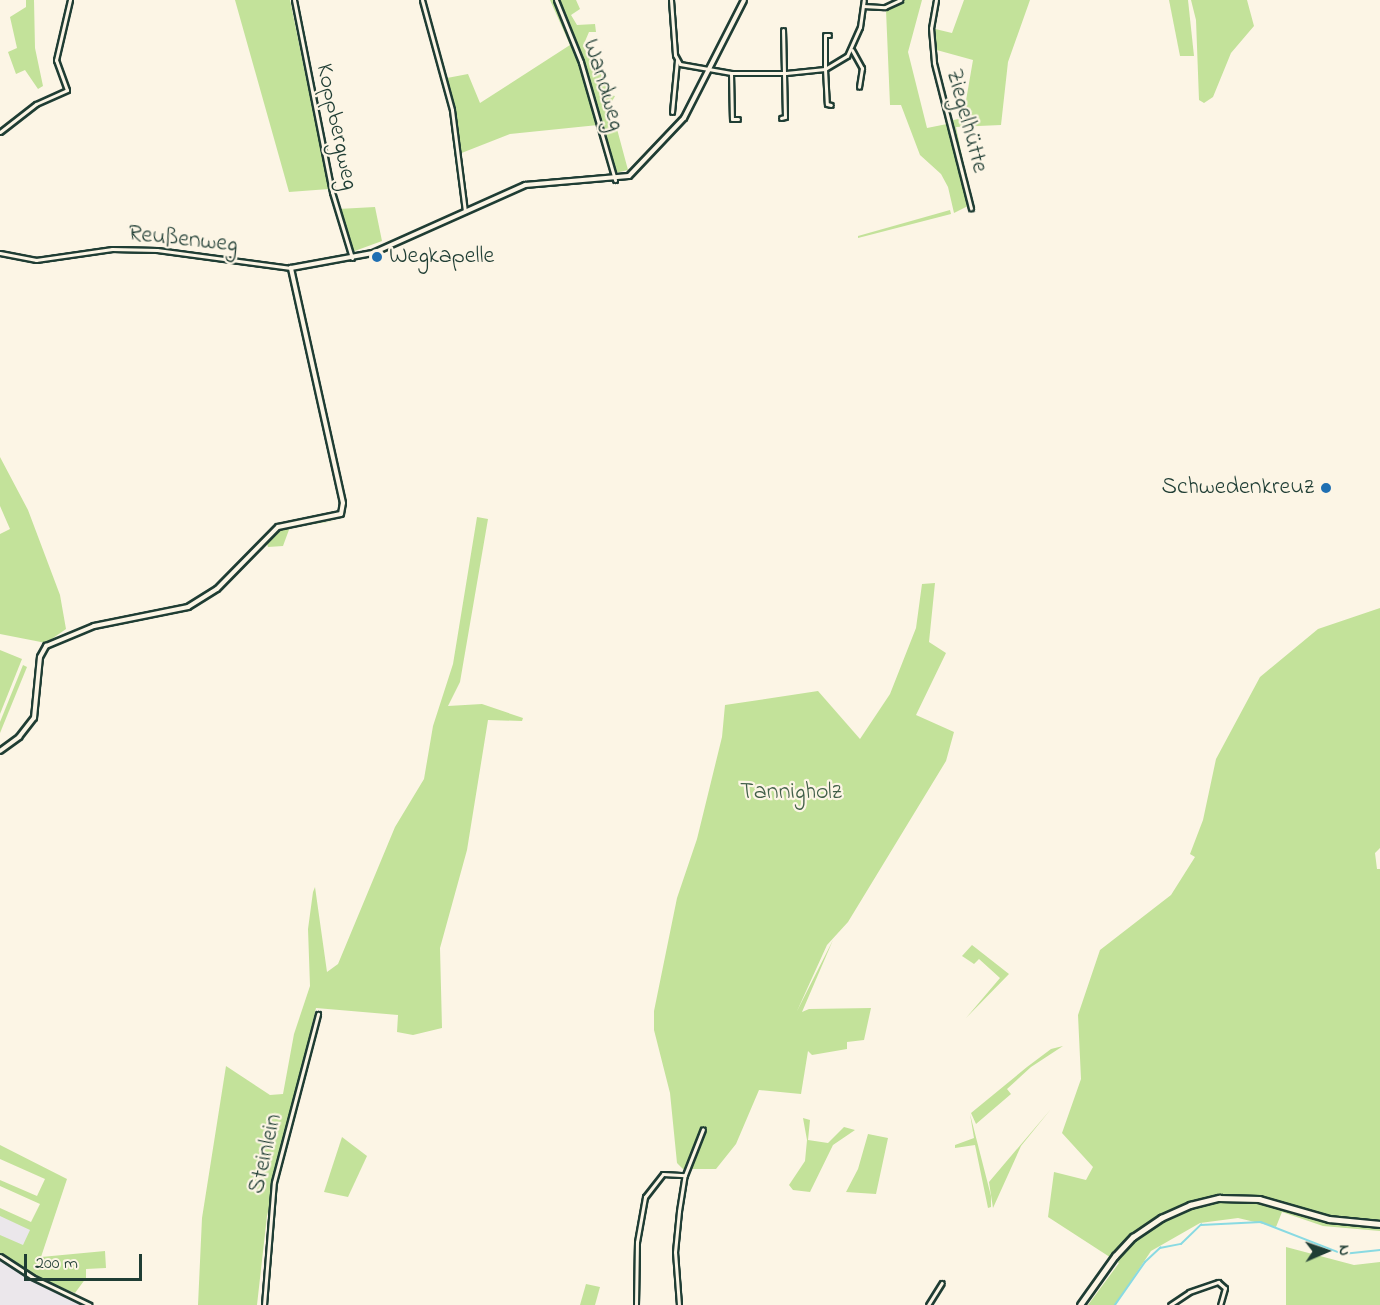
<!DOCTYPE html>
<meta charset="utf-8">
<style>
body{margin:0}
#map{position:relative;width:1380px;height:1305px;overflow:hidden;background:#fcf5e5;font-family:"Indie Flower",sans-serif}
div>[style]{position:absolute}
.built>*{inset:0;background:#ebe7eb}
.green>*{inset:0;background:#c3e29a}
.stream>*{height:1.5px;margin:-0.75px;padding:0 0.75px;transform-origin:0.75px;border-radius:0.75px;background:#89dae2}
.roads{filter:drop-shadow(2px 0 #1f3d34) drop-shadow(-2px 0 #1f3d34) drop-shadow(0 2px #1f3d34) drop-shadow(0 -2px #1f3d34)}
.minor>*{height:3px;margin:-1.5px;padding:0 1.5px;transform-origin:1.5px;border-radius:1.5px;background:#fcf5e5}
.tertiary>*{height:4px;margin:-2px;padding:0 2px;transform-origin:2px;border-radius:2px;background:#fcf5e5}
.secondary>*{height:4.5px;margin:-2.25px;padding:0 2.25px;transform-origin:2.25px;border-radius:2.25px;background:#fcf5e5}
.dots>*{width:16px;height:16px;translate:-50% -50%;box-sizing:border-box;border:3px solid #fcf5e5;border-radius:50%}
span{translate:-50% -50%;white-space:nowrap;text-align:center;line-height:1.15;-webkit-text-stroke:4.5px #fcf5e5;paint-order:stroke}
.street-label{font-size:24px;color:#1f3d34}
.poi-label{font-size:24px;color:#1f3d34}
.left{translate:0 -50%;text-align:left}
.right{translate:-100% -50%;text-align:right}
.park-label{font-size:24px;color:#405e48}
.north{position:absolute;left:1296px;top:1221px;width:60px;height:60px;-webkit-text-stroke:4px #fcf5e5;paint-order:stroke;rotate:88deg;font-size:16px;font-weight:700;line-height:24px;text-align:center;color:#1f3d34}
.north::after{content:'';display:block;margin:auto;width:21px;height:27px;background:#1f3d34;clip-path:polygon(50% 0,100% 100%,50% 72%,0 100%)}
.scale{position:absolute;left:24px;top:1254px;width:118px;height:27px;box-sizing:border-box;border:3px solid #1f3d34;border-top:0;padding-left:8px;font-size:18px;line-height:21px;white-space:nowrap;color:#1f3d34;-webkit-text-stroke:4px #fcf5e5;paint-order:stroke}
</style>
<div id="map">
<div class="built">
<div style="clip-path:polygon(0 1214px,33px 1230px,22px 1274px,82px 1305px,0 1305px)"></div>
</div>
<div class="green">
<div style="clip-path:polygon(26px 0,34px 0,35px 48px,43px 86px,38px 89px,25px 70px,16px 74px,8px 52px,17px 48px,10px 17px,26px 7px)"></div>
<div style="clip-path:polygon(235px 0,290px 0,329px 189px,289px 192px)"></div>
<div style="clip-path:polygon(550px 0,576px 0,580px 9px,571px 15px,577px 25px,595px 24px,596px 32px,589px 32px,583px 46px,587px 53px,597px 55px,603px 84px,610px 84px,610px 95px,615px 96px,606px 112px,617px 129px,628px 170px,615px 173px,596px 107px,593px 106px,598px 125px,510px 134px,459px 154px,447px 78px,468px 74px,480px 103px,570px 45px)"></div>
<div style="clip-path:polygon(903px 0,922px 0,908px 52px,927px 128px,947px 124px,968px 206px,954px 213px,948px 187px,941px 174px,920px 155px,901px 105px,890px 105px,886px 10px)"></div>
<div style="clip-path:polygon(964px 0,1030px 0,1008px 62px,1001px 125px,956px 127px,973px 209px,949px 121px,963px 118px,973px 60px,933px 49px,931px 28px,952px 33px)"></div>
<div style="clip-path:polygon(1169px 0,1188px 0,1194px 56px,1180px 56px)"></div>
<div style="clip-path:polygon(1191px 0,1247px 0,1254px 26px,1231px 53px,1213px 97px,1204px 103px,1199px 100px,1196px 20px)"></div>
<div style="clip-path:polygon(375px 207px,382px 241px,352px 252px,338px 209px)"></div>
<div style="clip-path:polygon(950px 210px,951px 214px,858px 238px,858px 236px)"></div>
<div style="clip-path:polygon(0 457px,28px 510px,60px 595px,66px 629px,46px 643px,0 634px,0 534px,10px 529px,0 506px)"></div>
<div style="clip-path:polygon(477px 517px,488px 519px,460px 682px,448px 706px,482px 704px,523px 718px,522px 721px,488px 720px,467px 850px,440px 948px,442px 1028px,413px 1035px,397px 1032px,398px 1015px,316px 1008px,267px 1216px,257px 1305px,198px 1305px,202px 1218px,226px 1066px,270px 1095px,283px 1094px,294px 1034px,310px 986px,308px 929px,313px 892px,315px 887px,327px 972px,338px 964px,395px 827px,424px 779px,433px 726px,453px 664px)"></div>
<div style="clip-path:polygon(336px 521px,290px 527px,283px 546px,268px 547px,266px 541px,283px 526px)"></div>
<div style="clip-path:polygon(935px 583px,929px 642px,946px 653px,916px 715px,954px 732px,946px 761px,848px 922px,827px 945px,797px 1011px,833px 940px,802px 1012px,809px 1009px,871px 1008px,864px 1040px,847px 1042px,847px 1049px,812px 1055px,808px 1051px,801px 1094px,759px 1090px,736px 1144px,716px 1169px,683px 1169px,677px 1163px,670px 1093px,654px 1030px,654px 1011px,677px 898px,697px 839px,722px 737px,725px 705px,818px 691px,860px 739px,890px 694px,916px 628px,922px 584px)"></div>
<div style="clip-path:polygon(1380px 608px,1380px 848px,1375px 853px,1377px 869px,1380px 869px,1380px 1231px,1323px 1226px,1282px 1212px,1276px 1227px,1238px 1218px,1200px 1223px,1151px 1251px,1115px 1305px,1088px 1305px,1119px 1263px,1048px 1217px,1054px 1172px,1086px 1180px,1093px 1167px,1062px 1133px,1081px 1079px,1078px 1015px,1100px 950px,1171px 895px,1195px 857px,1190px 854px,1203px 820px,1216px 759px,1260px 677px,1318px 629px)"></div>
<div style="clip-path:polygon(0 650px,22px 659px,0 714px)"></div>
<div style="clip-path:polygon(23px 665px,27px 667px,0 733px,0 722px)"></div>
<div style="clip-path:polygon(972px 945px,1009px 974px,966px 1018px,1000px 978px,979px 959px,974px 964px,962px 956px)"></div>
<div style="clip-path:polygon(1063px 1046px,1031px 1067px,1007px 1089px,1011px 1094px,976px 1124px,971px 1113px,1027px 1067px,1051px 1049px)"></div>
<div style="clip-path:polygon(1051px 1109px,1021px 1146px,993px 1208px,989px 1182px)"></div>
<div style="clip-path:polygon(970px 1114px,991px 1196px,991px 1207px,988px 1208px,975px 1145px,955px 1148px,955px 1145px,974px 1138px)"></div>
<div style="clip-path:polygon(803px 1118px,810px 1120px,808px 1140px,828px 1143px,844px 1127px,855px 1130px,833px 1145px,810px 1192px,793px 1190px,789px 1185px,805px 1161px,807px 1140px)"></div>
<div style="clip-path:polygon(868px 1134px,888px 1138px,876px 1194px,846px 1192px,858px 1169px)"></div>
<div style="clip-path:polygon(342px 1137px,367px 1156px,348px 1197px,324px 1192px)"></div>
<div style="clip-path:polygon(0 1145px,67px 1179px,41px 1257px,105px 1251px,106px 1268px,86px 1269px,86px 1278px,75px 1293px,34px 1276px,0 1255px,0 1235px,23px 1245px,30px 1230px,0 1216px,0 1208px,31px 1222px,40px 1204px,0 1186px,0 1180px,37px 1196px,45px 1179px,0 1159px)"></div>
<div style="clip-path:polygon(1286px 1247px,1354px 1265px,1380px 1262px,1380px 1305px,1286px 1305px)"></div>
<div style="clip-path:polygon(586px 1284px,600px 1287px,595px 1305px,580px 1305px)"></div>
</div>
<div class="stream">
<div style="left:1115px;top:1305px;width:52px;rotate:-55.1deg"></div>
<div style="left:1145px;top:1262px;width:21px;rotate:-43deg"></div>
<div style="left:1160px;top:1248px;width:21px;rotate:-11deg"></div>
<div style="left:1181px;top:1244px;width:28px;rotate:-44deg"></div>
<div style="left:1201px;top:1225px;width:60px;rotate:-2.9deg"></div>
<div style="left:1261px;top:1222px;width:88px;rotate:21.3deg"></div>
<div style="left:1343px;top:1254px;width:37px;rotate:-6deg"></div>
</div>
<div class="roads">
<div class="minor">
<div style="left:294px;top:0;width:196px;rotate:78.8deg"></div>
<div style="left:332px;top:192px;width:69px;rotate:73.1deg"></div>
<div style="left:422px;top:0;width:114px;rotate:74.7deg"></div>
<div style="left:452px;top:110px;width:102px;rotate:82.7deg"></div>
<div style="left:556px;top:0;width:67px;rotate:68deg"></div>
<div style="left:581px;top:62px;width:123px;rotate:73.9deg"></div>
<div style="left:671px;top:0;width:55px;rotate:85.8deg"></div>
<div style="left:675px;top:55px;width:10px;rotate:61deg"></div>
<div style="left:680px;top:64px;width:52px;rotate:10deg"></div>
<div style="left:731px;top:73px;width:55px"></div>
<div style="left:786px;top:73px;width:39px;rotate:-6deg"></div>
<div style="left:825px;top:69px;width:26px;rotate:-31deg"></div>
<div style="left:847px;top:56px;width:32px;rotate:-66deg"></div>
<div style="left:860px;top:27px;width:27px;rotate:-82deg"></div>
<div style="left:936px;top:0;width:28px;rotate:100deg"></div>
<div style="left:931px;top:28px;width:35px;rotate:85deg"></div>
<div style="left:934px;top:63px;width:150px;rotate:75.7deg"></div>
<div style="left:863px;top:6px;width:22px;rotate:3deg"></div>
<div style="left:885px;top:7px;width:17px;rotate:-25deg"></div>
<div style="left:829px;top:35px;width:4px;rotate:180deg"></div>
<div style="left:825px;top:35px;width:34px;rotate:90deg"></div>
<div style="left:825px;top:69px;width:35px;rotate:87deg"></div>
<div style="left:827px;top:104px;width:4px;rotate:14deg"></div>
<div style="left:852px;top:50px;width:21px;rotate:61deg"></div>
<div style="left:862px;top:68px;width:19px;rotate:99deg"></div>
<div style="left:731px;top:73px;width:46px;rotate:88.8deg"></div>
<div style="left:732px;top:119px;width:6px"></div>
<div style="left:672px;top:112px;width:52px;rotate:-84.5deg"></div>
<div style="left:781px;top:118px;width:4px;rotate:-14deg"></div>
<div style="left:785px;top:117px;width:87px;rotate:-91.3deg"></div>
<div style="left:0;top:132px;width:46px;rotate:-37.9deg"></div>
<div style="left:36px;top:104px;width:34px;rotate:-24deg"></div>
<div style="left:67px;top:90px;width:32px;rotate:-110deg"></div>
<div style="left:56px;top:60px;width:62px;rotate:-76.9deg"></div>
<div style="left:0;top:253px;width:37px;rotate:11deg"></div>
<div style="left:36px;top:260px;width:77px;rotate:-8.2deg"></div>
<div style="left:112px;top:249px;width:45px;rotate:1.3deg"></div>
<div style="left:157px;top:250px;width:135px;rotate:7.7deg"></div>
<div style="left:0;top:1256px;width:38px;rotate:33deg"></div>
<div style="left:32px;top:1277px;width:64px;rotate:25.8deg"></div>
<div style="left:264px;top:1305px;width:123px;rotate:-85.4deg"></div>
<div style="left:274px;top:1182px;width:174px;rotate:-75.3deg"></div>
<div style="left:636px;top:1305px;width:63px;rotate:-89.1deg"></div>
<div style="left:637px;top:1242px;width:46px;rotate:-79.9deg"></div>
<div style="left:645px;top:1197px;width:29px;rotate:-52deg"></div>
<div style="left:663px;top:1174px;width:22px;rotate:3deg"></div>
<div style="left:679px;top:1305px;width:53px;rotate:-94.3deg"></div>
<div style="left:675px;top:1252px;width:41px;rotate:-84.4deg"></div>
<div style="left:679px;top:1211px;width:36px;rotate:-81deg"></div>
<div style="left:685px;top:1175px;width:49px;rotate:-68.6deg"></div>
<div style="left:928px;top:1305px;width:26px;rotate:-58deg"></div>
<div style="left:1170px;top:1305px;width:23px;rotate:-34deg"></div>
<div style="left:1189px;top:1292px;width:31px;rotate:-19deg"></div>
<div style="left:1218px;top:1282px;width:9px;rotate:41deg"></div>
<div style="left:1225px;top:1288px;width:18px;rotate:106deg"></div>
</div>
<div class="tertiary">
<div style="left:0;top:751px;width:24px;rotate:-36deg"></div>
<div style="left:19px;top:737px;width:24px;rotate:-52deg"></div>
<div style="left:34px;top:718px;width:61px;rotate:-84.4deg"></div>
<div style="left:40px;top:657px;width:13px;rotate:-61deg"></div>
<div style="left:46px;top:646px;width:52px;rotate:-22.6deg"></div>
<div style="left:94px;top:626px;width:96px;rotate:-11.4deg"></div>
<div style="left:188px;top:607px;width:34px;rotate:-32deg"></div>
<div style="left:217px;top:589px;width:87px;rotate:-45.5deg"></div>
<div style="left:278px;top:527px;width:64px;rotate:-11.7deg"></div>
<div style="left:341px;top:514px;width:11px;rotate:-80deg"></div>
<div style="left:343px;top:503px;width:241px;rotate:-102.5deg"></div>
<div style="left:291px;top:268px;width:83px;rotate:-10.4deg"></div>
<div style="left:373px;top:253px;width:167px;rotate:-24.1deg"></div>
<div style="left:525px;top:185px;width:104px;rotate:-4.9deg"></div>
<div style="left:629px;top:176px;width:80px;rotate:-46.5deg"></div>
<div style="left:684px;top:118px;width:132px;rotate:-63deg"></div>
</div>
<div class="secondary">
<div style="left:1080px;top:1305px;width:60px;rotate:-54.5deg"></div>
<div style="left:1115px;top:1256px;width:26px;rotate:-47deg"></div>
<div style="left:1133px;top:1237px;width:34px;rotate:-34deg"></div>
<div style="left:1161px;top:1218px;width:32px;rotate:-24deg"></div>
<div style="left:1190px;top:1205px;width:30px;rotate:-14deg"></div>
<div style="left:1219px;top:1198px;width:40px;rotate:1.4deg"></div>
<div style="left:1259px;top:1199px;width:73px;rotate:15.9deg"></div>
<div style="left:1329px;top:1219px;width:51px;rotate:5.6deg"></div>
</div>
</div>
<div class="dots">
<div style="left:377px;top:257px;background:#1f6fb2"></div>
<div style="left:1326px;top:488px;background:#1f6fb2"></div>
</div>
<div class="street-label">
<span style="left:603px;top:85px;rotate:73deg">Wandweg</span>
<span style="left:966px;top:121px;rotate:75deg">Ziegelhütte</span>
<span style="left:336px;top:127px;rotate:78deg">Koppbergweg</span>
<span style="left:183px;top:240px;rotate:6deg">Reußenweg</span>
<span style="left:266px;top:1154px;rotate:-77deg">Steinlein</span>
</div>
<div class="poi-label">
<span class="left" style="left:389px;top:257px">Wegkapelle</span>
<span class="right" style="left:1314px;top:488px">Schwedenkreuz</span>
</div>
<div class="park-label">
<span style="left:791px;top:793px">Tannigholz</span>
</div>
<div class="north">N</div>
<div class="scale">200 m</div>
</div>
